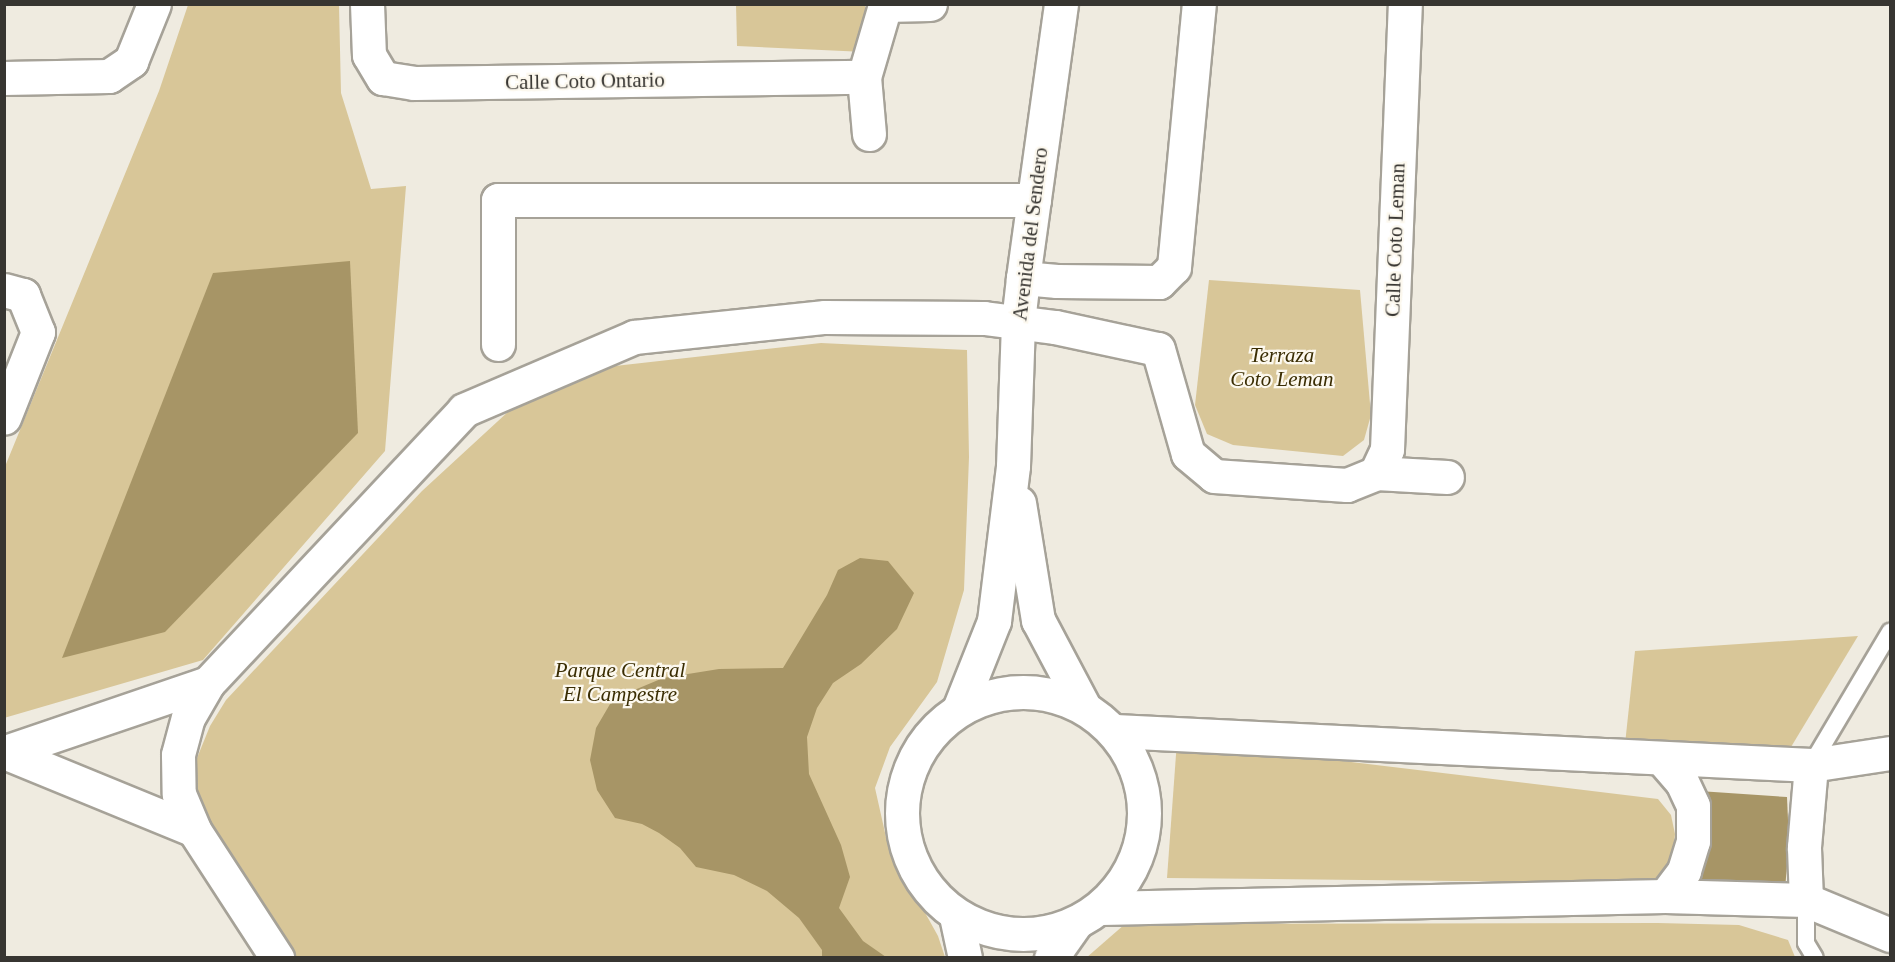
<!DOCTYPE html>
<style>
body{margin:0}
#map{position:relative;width:1895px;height:962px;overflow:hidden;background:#efebe0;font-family:"Times New Roman",serif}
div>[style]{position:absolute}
.green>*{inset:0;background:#d8c698}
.water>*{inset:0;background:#a79566}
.roads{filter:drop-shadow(2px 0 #a6a298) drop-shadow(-2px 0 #a6a298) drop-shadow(0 2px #a6a298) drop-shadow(0 -2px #a6a298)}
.lane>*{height:16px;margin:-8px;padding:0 8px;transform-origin:8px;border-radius:8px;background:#fff}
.street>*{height:33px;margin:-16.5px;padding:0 16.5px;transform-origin:16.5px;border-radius:16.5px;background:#fff}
.street>.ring{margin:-16.5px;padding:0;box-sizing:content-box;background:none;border:33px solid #fff;border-radius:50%}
span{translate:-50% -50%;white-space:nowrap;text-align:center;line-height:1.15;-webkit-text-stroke:4.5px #fcf8ee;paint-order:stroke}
.street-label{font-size:21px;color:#373531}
.park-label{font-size:21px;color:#3a2d03;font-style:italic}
.frame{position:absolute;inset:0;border:6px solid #373531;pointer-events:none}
</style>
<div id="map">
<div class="green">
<div style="clip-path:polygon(188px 5px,339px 5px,341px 93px,371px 189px,406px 186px,385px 451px,203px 660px,4px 718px,4px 469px,159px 91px)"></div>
<div style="clip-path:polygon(736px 5px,865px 5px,865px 52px,737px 46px)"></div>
<div style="clip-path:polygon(1209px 280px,1360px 290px,1371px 415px,1364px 440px,1343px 456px,1233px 445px,1207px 434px,1195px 405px)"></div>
<div style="clip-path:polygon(821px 343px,967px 350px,969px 457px,964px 590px,937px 682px,890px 747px,875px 788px,888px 846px,938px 936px,945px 957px,296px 957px,205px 828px,197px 789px,197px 758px,210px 726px,226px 700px,422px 491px,511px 409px,606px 367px)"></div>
<div style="clip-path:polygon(1858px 636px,1788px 752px,1625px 744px,1635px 651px)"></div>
<div style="clip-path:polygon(1177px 741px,1658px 799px,1671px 815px,1675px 834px,1673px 856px,1661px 879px,1643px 883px,1167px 878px)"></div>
<div style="clip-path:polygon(1658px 923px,1739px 925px,1788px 940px,1795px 957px,1086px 958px,1125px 924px)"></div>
</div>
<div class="water">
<div style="clip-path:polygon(350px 261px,358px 433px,165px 632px,62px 658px,213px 273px)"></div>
<div style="clip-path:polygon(860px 558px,888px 561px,914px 593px,897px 629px,861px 664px,833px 683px,817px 708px,807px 737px,809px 774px,841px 845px,850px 877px,839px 908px,863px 941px,886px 957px,822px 957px,822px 950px,799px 918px,767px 891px,734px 875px,696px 867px,680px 848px,659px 833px,642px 824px,615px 818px,597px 790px,590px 760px,596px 728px,613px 699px,663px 678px,719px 669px,783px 668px,827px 595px,838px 570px)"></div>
<div style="clip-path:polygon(1699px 791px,1787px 797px,1789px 843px,1785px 889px,1694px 884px)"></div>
</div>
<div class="roads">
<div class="lane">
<div style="left:1811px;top:765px;width:155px;rotate:-59.3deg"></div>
<div style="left:1806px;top:900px;width:43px;rotate:90deg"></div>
<div style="left:1806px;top:943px;width:17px;rotate:59deg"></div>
</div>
<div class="street">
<div style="left:367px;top:4px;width:51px;rotate:87.8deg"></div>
<div style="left:369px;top:55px;width:27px;rotate:59deg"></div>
<div style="left:383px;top:78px;width:31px;rotate:9deg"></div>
<div style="left:414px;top:83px;width:450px;rotate:-0.8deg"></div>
<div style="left:4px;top:78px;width:105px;rotate:-1.1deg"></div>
<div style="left:109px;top:76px;width:27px;rotate:-34deg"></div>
<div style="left:131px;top:61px;width:61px;rotate:-68deg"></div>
<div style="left:869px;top:134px;width:57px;rotate:-95deg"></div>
<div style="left:864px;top:77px;width:75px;rotate:-73.7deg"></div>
<div style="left:885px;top:5px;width:45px;rotate:-1.3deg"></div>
<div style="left:1023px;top:278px;width:34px;rotate:5deg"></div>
<div style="left:1057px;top:281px;width:102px;rotate:0.6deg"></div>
<div style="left:1159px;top:282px;width:21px;rotate:-45deg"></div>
<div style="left:1174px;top:267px;width:264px;rotate:-84.6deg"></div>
<div style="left:4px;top:290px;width:20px;rotate:15deg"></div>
<div style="left:23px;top:295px;width:40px;rotate:68deg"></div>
<div style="left:38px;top:332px;width:92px;rotate:111.6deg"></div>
<div style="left:498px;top:344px;width:144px;rotate:-90deg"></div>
<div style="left:498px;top:200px;width:536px"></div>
<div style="left:1376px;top:473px;width:26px;rotate:-65deg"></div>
<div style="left:1387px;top:449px;width:445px;rotate:-87.7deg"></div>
<div style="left:1019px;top:503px;width:119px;rotate:80.8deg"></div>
<div style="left:1038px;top:620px;width:98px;rotate:62.1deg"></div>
<div style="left:208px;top:683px;width:39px;rotate:120deg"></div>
<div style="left:188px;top:717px;width:39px;rotate:105deg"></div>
<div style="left:178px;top:755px;width:39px;rotate:89deg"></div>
<div style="left:179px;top:794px;width:39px;rotate:67deg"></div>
<div style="left:194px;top:830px;width:153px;rotate:57deg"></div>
<div class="ring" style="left:902px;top:692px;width:209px;height:209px"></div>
<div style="left:959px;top:709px;width:95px;rotate:-68.3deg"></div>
<div style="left:994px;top:621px;width:156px;rotate:-83deg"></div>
<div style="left:1013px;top:466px;width:144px;rotate:-88deg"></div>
<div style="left:1018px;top:322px;width:44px;rotate:-83.5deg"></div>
<div style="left:1023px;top:278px;width:277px;rotate:-82.1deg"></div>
<div style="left:1115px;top:731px;width:697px;rotate:2.8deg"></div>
<div style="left:1811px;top:765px;width:80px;rotate:-8.6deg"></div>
<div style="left:4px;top:752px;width:205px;rotate:22.3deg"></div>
<div style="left:5px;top:752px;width:214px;rotate:-18.8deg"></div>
<div style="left:208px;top:683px;width:374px;rotate:-46.8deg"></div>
<div style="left:464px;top:410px;width:185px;rotate:-23.2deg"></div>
<div style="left:634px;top:337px;width:192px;rotate:-6deg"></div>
<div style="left:825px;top:317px;width:159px;rotate:0.4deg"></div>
<div style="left:984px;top:318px;width:72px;rotate:7.2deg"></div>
<div style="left:1055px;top:327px;width:105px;rotate:12.1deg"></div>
<div style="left:1158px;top:349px;width:109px;rotate:74.1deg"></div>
<div style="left:1188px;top:454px;width:34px;rotate:40deg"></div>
<div style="left:1214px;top:476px;width:133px;rotate:3.9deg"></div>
<div style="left:1347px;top:485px;width:31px;rotate:-22deg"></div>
<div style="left:1376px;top:473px;width:71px;rotate:3.2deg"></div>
<div style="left:1662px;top:759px;width:30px;rotate:49deg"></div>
<div style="left:1682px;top:782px;width:26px;rotate:65deg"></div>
<div style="left:1693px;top:806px;width:35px;rotate:90deg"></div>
<div style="left:1693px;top:841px;width:31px;rotate:107deg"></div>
<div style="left:1684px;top:871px;width:31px;rotate:127deg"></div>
<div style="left:1806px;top:900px;width:53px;rotate:-92.2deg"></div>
<div style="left:1804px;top:847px;width:82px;rotate:-85.1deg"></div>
<div style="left:1101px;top:908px;width:564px;rotate:-1.22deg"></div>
<div style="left:1665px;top:896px;width:141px;rotate:1.6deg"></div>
<div style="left:1806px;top:900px;width:91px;rotate:22.6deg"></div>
<div style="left:956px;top:916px;width:43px;rotate:77.9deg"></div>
<div style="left:1051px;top:958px;width:42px;rotate:-54.8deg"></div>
</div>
</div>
<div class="street-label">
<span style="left:585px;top:81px;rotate:-1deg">Calle Coto Ontario</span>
<span style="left:1030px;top:234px;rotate:-83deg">Avenida del Sendero</span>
<span style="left:1395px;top:240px;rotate:-88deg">Calle Coto Leman</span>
</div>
<div class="park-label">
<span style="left:1282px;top:367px">Terraza<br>Coto Leman</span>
<span style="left:620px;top:682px">Parque Central<br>El Campestre</span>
</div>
<div class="frame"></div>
</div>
